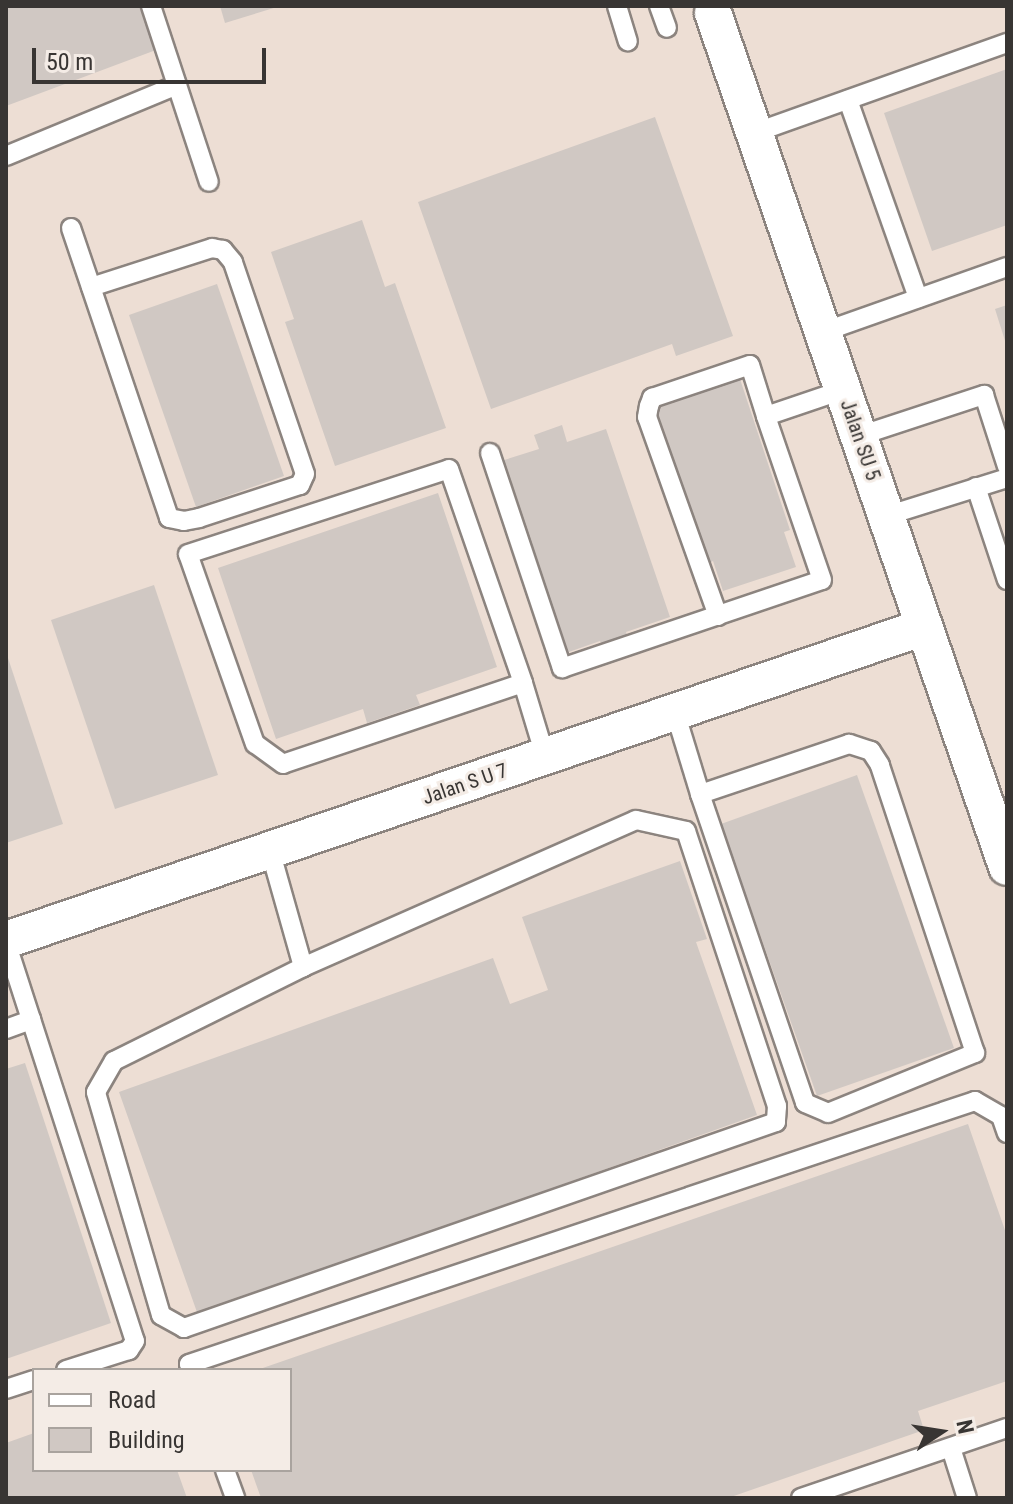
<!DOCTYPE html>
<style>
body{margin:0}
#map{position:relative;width:1013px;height:1504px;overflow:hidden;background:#f4ece6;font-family:"Roboto Condensed",sans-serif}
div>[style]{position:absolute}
.built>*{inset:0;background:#edded4}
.building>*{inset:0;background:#d0c8c3}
.roads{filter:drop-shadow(2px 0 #8c847f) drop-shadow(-2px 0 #8c847f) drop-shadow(0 2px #8c847f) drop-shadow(0 -2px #8c847f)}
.lane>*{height:18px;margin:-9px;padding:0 9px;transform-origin:9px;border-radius:9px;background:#fff}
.street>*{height:36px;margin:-18px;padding:0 18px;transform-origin:18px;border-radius:18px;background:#fff}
span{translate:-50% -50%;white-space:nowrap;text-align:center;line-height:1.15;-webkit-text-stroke:6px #f4ece6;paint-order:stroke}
.street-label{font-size:20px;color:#383533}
.frame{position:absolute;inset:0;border:8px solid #383533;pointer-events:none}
.legend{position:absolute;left:32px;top:1368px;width:260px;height:104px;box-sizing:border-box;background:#f4ece6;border:2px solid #a9a39e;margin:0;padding:10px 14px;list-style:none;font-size:24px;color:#383533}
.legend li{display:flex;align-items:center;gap:16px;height:40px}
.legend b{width:40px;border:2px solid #a9a39e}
.north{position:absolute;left:901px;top:1392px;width:80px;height:80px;-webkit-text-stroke:6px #f4ece6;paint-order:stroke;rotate:78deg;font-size:22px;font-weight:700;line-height:32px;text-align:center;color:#383533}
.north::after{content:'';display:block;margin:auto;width:28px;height:36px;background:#383533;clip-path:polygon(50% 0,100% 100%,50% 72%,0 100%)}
.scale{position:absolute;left:32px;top:48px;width:234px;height:36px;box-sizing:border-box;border:4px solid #383533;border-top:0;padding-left:10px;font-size:24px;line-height:28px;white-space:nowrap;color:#383533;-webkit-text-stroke:6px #f4ece6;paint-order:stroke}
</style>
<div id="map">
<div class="built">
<div style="clip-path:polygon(evenodd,6px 6px,1007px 6px,1007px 1498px,6px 1498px,6px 6px,34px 1370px,290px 1370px,290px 1470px,34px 1470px,34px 1370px)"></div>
</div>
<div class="building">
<div style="clip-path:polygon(6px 6px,139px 6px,156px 50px,6px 106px)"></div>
<div style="clip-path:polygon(220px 6px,277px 6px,277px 7px,225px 23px)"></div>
<div style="clip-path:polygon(1007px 69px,1007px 225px,932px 251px,884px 113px)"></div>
<div style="clip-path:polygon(655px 117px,733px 336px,676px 356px,672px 344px,491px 409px,418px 202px)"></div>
<div style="clip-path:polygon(362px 220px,385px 287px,395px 283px,446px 428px,335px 466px,285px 322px,294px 319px,271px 252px)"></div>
<div style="clip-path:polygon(217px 284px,284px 476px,196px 507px,129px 315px)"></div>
<div style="clip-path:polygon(1007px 305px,1007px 344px,1006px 344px,995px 309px)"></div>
<div style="clip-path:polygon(740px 379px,790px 530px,784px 532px,796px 567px,723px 591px,713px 561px,707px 564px,655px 407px)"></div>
<div style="clip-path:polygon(562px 425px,567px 442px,606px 429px,670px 617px,626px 632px,629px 640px,603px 649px,600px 641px,566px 653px,501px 461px,539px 449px,534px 435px)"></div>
<div style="clip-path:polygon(438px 493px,497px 667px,416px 695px,420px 705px,367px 723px,363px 709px,276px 739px,218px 568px)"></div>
<div style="clip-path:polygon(154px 585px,218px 775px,115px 809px,51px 620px)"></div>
<div style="clip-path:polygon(6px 652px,63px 824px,6px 843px)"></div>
<div style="clip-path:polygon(857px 775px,954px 1048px,817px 1096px,721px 824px)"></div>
<div style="clip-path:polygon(680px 861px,707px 939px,696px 942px,757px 1115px,198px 1315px,119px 1092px,493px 958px,510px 1004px,548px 990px,522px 917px)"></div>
<div style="clip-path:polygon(25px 1063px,111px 1323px,6px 1359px,6px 1069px)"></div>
<div style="clip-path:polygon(968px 1124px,1007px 1236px,1007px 1381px,918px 1411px,924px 1430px,728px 1498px,261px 1498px,251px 1470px,290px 1470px,290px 1370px,257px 1370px)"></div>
<div style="clip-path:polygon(34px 1433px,34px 1470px,177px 1470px,187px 1498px,6px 1498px,6px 1443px)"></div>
</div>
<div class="roads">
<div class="lane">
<div style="left:151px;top:6px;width:185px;rotate:71.8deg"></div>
<div style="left:617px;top:6px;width:37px;rotate:73deg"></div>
<div style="left:659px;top:6px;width:23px;rotate:70deg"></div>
<div style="left:848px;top:100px;width:210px;rotate:70.5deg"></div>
<div style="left:754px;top:133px;width:269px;rotate:-19.6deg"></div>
<div style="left:6px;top:156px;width:185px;rotate:-22.5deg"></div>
<div style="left:71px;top:228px;width:306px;rotate:71.3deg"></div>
<div style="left:169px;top:518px;width:15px;rotate:11deg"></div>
<div style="left:184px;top:521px;width:15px;rotate:-11deg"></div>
<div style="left:199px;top:518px;width:106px;rotate:-18.1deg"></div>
<div style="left:300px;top:485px;width:12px;rotate:-66deg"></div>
<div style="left:305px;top:474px;width:224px;rotate:-108.8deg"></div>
<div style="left:233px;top:262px;width:16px;rotate:-130deg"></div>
<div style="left:223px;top:250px;width:11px;rotate:-170deg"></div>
<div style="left:212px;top:248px;width:127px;rotate:162.1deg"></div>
<div style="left:823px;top:332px;width:195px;rotate:-19.5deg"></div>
<div style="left:859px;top:436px;width:132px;rotate:-18.2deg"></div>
<div style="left:984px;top:395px;width:75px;rotate:72.1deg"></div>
<div style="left:490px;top:453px;width:227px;rotate:71.5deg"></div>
<div style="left:562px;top:668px;width:274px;rotate:-18.7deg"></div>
<div style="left:822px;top:580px;width:173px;rotate:-108.9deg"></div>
<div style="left:766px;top:416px;width:81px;rotate:-18.7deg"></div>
<div style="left:976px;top:487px;width:98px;rotate:71.6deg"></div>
<div style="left:886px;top:516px;width:127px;rotate:-17.4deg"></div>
<div style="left:718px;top:616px;width:211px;rotate:-109.6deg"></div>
<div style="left:647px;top:417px;width:11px;rotate:-80deg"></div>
<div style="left:649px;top:406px;width:9px;rotate:-69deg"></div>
<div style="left:652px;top:398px;width:103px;rotate:-18.6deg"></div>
<div style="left:750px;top:365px;width:53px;rotate:72.6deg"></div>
<div style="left:523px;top:683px;width:253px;rotate:161.4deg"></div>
<div style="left:283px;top:764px;width:34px;rotate:-144deg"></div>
<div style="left:255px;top:744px;width:201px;rotate:-109.4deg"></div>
<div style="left:188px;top:554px;width:274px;rotate:-18deg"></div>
<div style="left:449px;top:469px;width:226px;rotate:70.9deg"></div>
<div style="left:523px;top:683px;width:76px;rotate:73.2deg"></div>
<div style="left:675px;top:712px;width:86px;rotate:73deg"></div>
<div style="left:700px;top:794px;width:326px;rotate:71.2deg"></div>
<div style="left:805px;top:1103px;width:25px;rotate:23deg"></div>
<div style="left:828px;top:1113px;width:159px;rotate:-22.2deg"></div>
<div style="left:975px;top:1053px;width:303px;rotate:-108.3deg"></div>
<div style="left:880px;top:765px;width:17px;rotate:-123deg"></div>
<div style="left:871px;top:751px;width:23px;rotate:-162deg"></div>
<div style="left:849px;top:744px;width:157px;rotate:161.4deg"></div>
<div style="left:636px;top:820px;width:51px;rotate:12.4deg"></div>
<div style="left:686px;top:831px;width:290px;rotate:71.7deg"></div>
<div style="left:777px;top:1106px;width:16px;rotate:94deg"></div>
<div style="left:776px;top:1122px;width:627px;rotate:160.81deg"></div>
<div style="left:184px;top:1328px;width:26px;rotate:-151deg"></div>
<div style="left:161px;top:1315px;width:232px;rotate:-106.3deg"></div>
<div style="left:96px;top:1092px;width:36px;rotate:-60deg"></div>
<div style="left:114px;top:1061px;width:211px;rotate:-26.4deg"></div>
<div style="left:303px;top:967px;width:364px;rotate:-23.8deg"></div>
<div style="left:270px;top:850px;width:122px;rotate:74.2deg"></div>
<div style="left:6px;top:942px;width:419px;rotate:72.1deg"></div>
<div style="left:135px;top:1341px;width:11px;rotate:124deg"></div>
<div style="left:129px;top:1350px;width:66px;rotate:162.4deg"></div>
<div style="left:6px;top:1029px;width:27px;rotate:-20deg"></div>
<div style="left:191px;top:1370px;width:6px;rotate:-108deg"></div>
<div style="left:189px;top:1364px;width:829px;rotate:-18.5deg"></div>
<div style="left:975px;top:1101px;width:30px;rotate:30deg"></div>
<div style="left:1001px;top:1116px;width:18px;rotate:71deg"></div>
<div style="left:6px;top:1389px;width:29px;rotate:-18deg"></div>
<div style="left:951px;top:1448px;width:52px;rotate:72.3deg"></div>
<div style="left:225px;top:1470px;width:30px;rotate:70deg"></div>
<div style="left:801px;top:1498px;width:218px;rotate:-18.8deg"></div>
</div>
<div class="street">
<div style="left:713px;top:13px;width:903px;rotate:71deg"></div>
<div style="left:6px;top:940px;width:970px;rotate:-18.83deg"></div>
</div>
</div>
<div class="street-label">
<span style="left:860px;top:440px;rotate:71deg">Jalan SU 5</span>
<span style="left:465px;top:784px;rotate:-19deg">Jalan S U 7</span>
</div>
<div class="frame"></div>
<ul class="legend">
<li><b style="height:10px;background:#fff"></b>Road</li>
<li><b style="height:22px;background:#d0c8c3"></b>Building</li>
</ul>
<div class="north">N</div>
<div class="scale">50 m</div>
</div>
